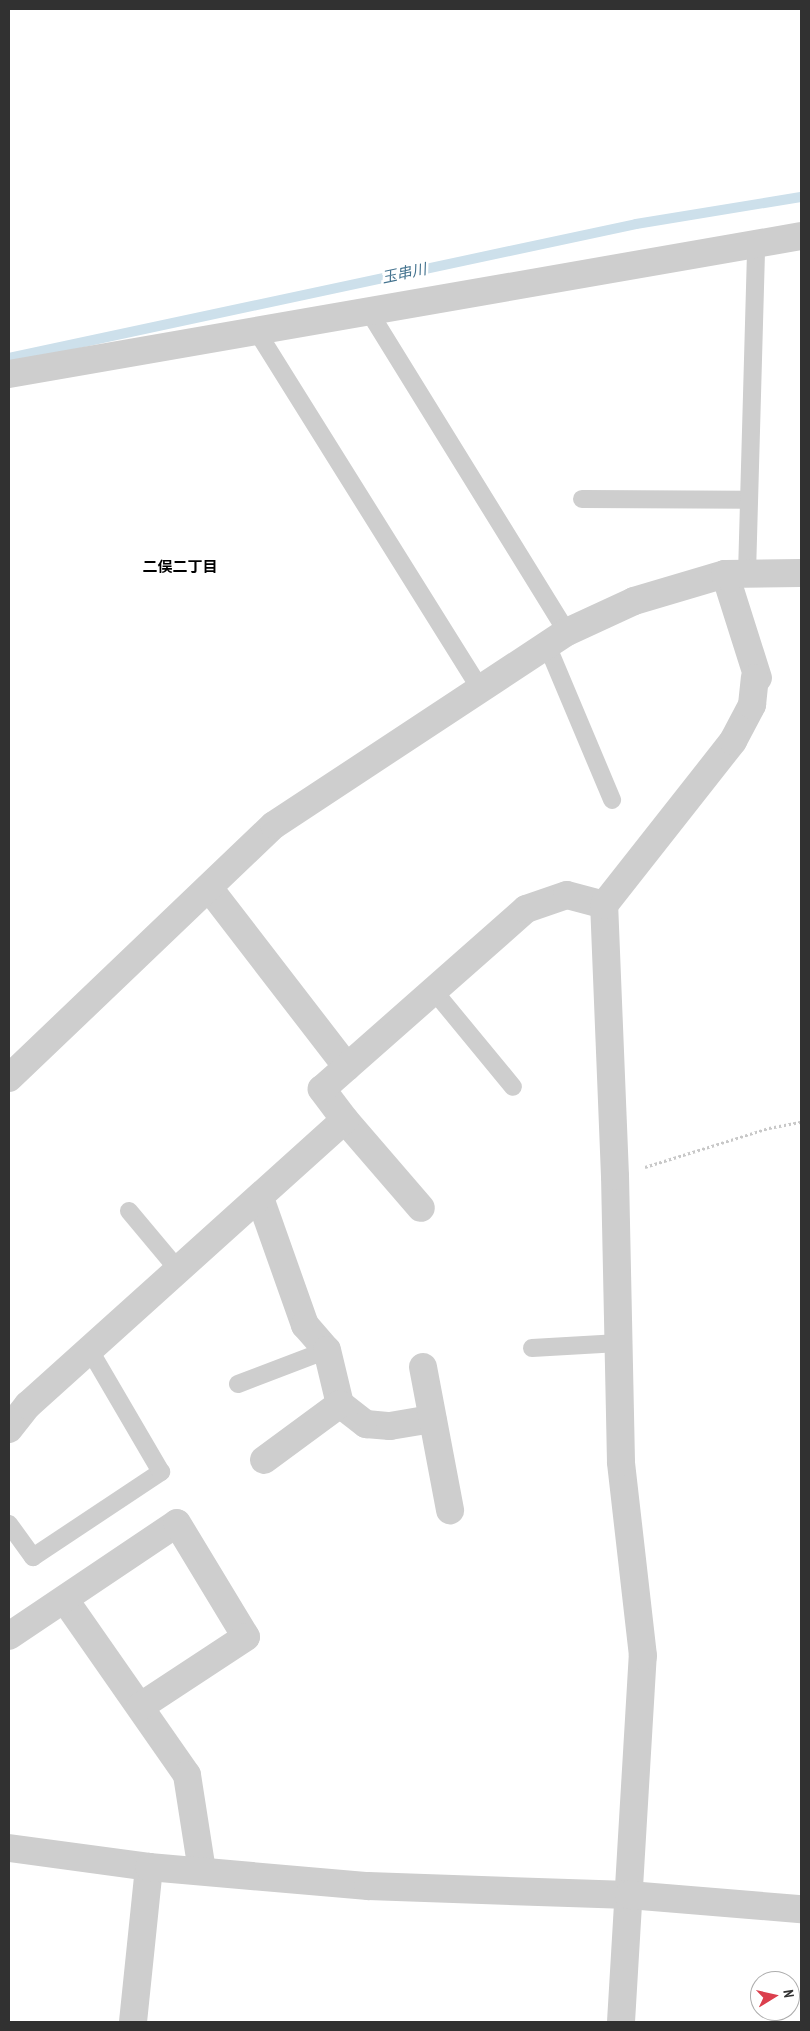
<!DOCTYPE html>
<meta charset="utf-8">
<style>
body{margin:0}
#map{position:relative;width:810px;height:2031px;overflow:hidden;background:#fff;font-family:"PT Sans Narrow","Noto Sans JP",sans-serif}
div>[style]{position:absolute}
.stream>*{height:10px;margin:-5px;padding:0 5px;transform-origin:5px;border-radius:5px;background:#cde0eb}
.path>*{height:3px;margin-top:-1.5px;transform-origin:0;background:repeating-linear-gradient(90deg,#c8c8c8 0 2.5px,transparent 0 5px)}
.service>*{height:18px;margin:-9px;padding:0 9px;transform-origin:9px;border-radius:9px;background:#cecece}
.minor>*{height:28px;margin:-14px;padding:0 14px;transform-origin:14px;border-radius:14px;background:#cecece}
.tertiary>*{height:28px;margin:-14px;padding:0 14px;transform-origin:14px;border-radius:14px;background:#cecece}
span{translate:-50% -50%;white-space:nowrap;text-align:center;line-height:1.15;-webkit-text-stroke:5px #fff;paint-order:stroke}
.water-label{font-size:15px;color:#43728e;font-style:italic}
.neighbourhood-label{font-size:15px;color:#000;font-weight:700}
.frame{position:absolute;inset:0;border:10px solid #313131;pointer-events:none}
.north{position:absolute;left:750px;top:1971px;width:50px;height:50px;box-sizing:border-box;background:#fff;border:1px solid #adadad;border-radius:50%;rotate:81deg;font-size:14px;font-weight:700;line-height:20px;text-align:center;color:#313131}
.north::after{content:'';display:block;margin:auto;width:18px;height:22px;background:#db3f4d;clip-path:polygon(50% 0,100% 100%,50% 72%,0 100%)}
</style>
<div id="map">
<div class="stream">
<div style="left:9px;top:358px;width:641px;rotate:-12.06deg"></div>
<div style="left:636px;top:224px;width:167px;rotate:-9.3deg"></div>
</div>
<div class="path">
<div style="left:645px;top:1167px;width:130px;rotate:-17.5deg"></div>
<div style="left:769px;top:1128px;width:33px;rotate:-11deg"></div>
</div>
<div class="service">
<div style="left:368px;top:310px;width:379px;rotate:58.3deg"></div>
<div style="left:256px;top:330px;width:422px;rotate:58deg"></div>
<div style="left:582px;top:499px;width:167px;rotate:0.3deg"></div>
<div style="left:747px;top:574px;width:329px;rotate:-88.4deg"></div>
<div style="left:547px;top:645px;width:168px;rotate:67.2deg"></div>
<div style="left:434px;top:991px;width:124px;rotate:50.5deg"></div>
<div style="left:129px;top:1211px;width:80px;rotate:50.1deg"></div>
<div style="left:532px;top:1348px;width:87px;rotate:-3.3deg"></div>
<div style="left:238px;top:1384px;width:95px;rotate:-20.9deg"></div>
<div style="left:9px;top:1524px;width:41px;rotate:54deg"></div>
<div style="left:33px;top:1557px;width:154px;rotate:-33.6deg"></div>
<div style="left:161px;top:1472px;width:139px;rotate:-120.3deg"></div>
</div>
<div class="minor">
<div style="left:9px;top:374px;width:804px;rotate:-9.88deg"></div>
<div style="left:725px;top:574px;width:109px;rotate:72.4deg"></div>
<div style="left:209px;top:888px;width:226px;rotate:52.4deg"></div>
<div style="left:9px;top:1078px;width:366px;rotate:-43.7deg"></div>
<div style="left:274px;top:825px;width:351px;rotate:-33.4deg"></div>
<div style="left:567px;top:632px;width:74px;rotate:-24.8deg"></div>
<div style="left:634px;top:601px;width:95px;rotate:-16.5deg"></div>
<div style="left:725px;top:574px;width:76px;rotate:-0.8deg"></div>
<div style="left:345px;top:1120px;width:116px;rotate:49.2deg"></div>
<div style="left:260px;top:1198px;width:135px;rotate:70.5deg"></div>
<div style="left:305px;top:1325px;width:33px;rotate:49deg"></div>
<div style="left:327px;top:1350px;width:56px;rotate:76.5deg"></div>
<div style="left:340px;top:1404px;width:33px;rotate:38deg"></div>
<div style="left:366px;top:1424px;width:24px;rotate:5deg"></div>
<div style="left:390px;top:1426px;width:43px;rotate:-9.5deg"></div>
<div style="left:423px;top:1367px;width:146px;rotate:79.3deg"></div>
<div style="left:9px;top:1429px;width:31px;rotate:-52deg"></div>
<div style="left:28px;top:1405px;width:426px;rotate:-42deg"></div>
<div style="left:345px;top:1120px;width:39px;rotate:-127deg"></div>
<div style="left:322px;top:1089px;width:272px;rotate:-41.4deg"></div>
<div style="left:526px;top:909px;width:43px;rotate:-18.9deg"></div>
<div style="left:567px;top:895px;width:38px;rotate:15deg"></div>
<div style="left:264px;top:1460px;width:94px;rotate:-36.4deg"></div>
<div style="left:65px;top:1600px;width:213px;rotate:55.1deg"></div>
<div style="left:187px;top:1775px;width:97px;rotate:81.1deg"></div>
<div style="left:9px;top:1636px;width:202px;rotate:-33.9deg"></div>
<div style="left:177px;top:1523px;width:133px;rotate:58.8deg"></div>
<div style="left:246px;top:1637px;width:126px;rotate:146.7deg"></div>
<div style="left:133px;top:2022px;width:156px;rotate:-84.1deg"></div>
<div style="left:621px;top:2022px;width:367px;rotate:-86.6deg"></div>
<div style="left:643px;top:1656px;width:195px;rotate:-96.5deg"></div>
<div style="left:621px;top:1462px;width:286px;rotate:-91.2deg"></div>
<div style="left:615px;top:1176px;width:271px;rotate:-92.3deg"></div>
<div style="left:604px;top:905px;width:209px;rotate:-51.8deg"></div>
<div style="left:733px;top:741px;width:41px;rotate:-62.2deg"></div>
<div style="left:752px;top:705px;width:27px;rotate:-84deg"></div>
</div>
<div class="tertiary">
<div style="left:9px;top:1848px;width:141px;rotate:7.7deg"></div>
<div style="left:149px;top:1867px;width:220px;rotate:5deg"></div>
<div style="left:368px;top:1886px;width:261px;rotate:2deg"></div>
<div style="left:629px;top:1895px;width:173px;rotate:4.7deg"></div>
</div>
<div class="water-label">
<span style="left:404px;top:273px;rotate:-12deg">玉串川</span>
</div>
<div class="neighbourhood-label">
<span style="left:180px;top:567px">二俣二丁目</span>
</div>
<div class="frame"></div>
<div class="north">N</div>
</div>
